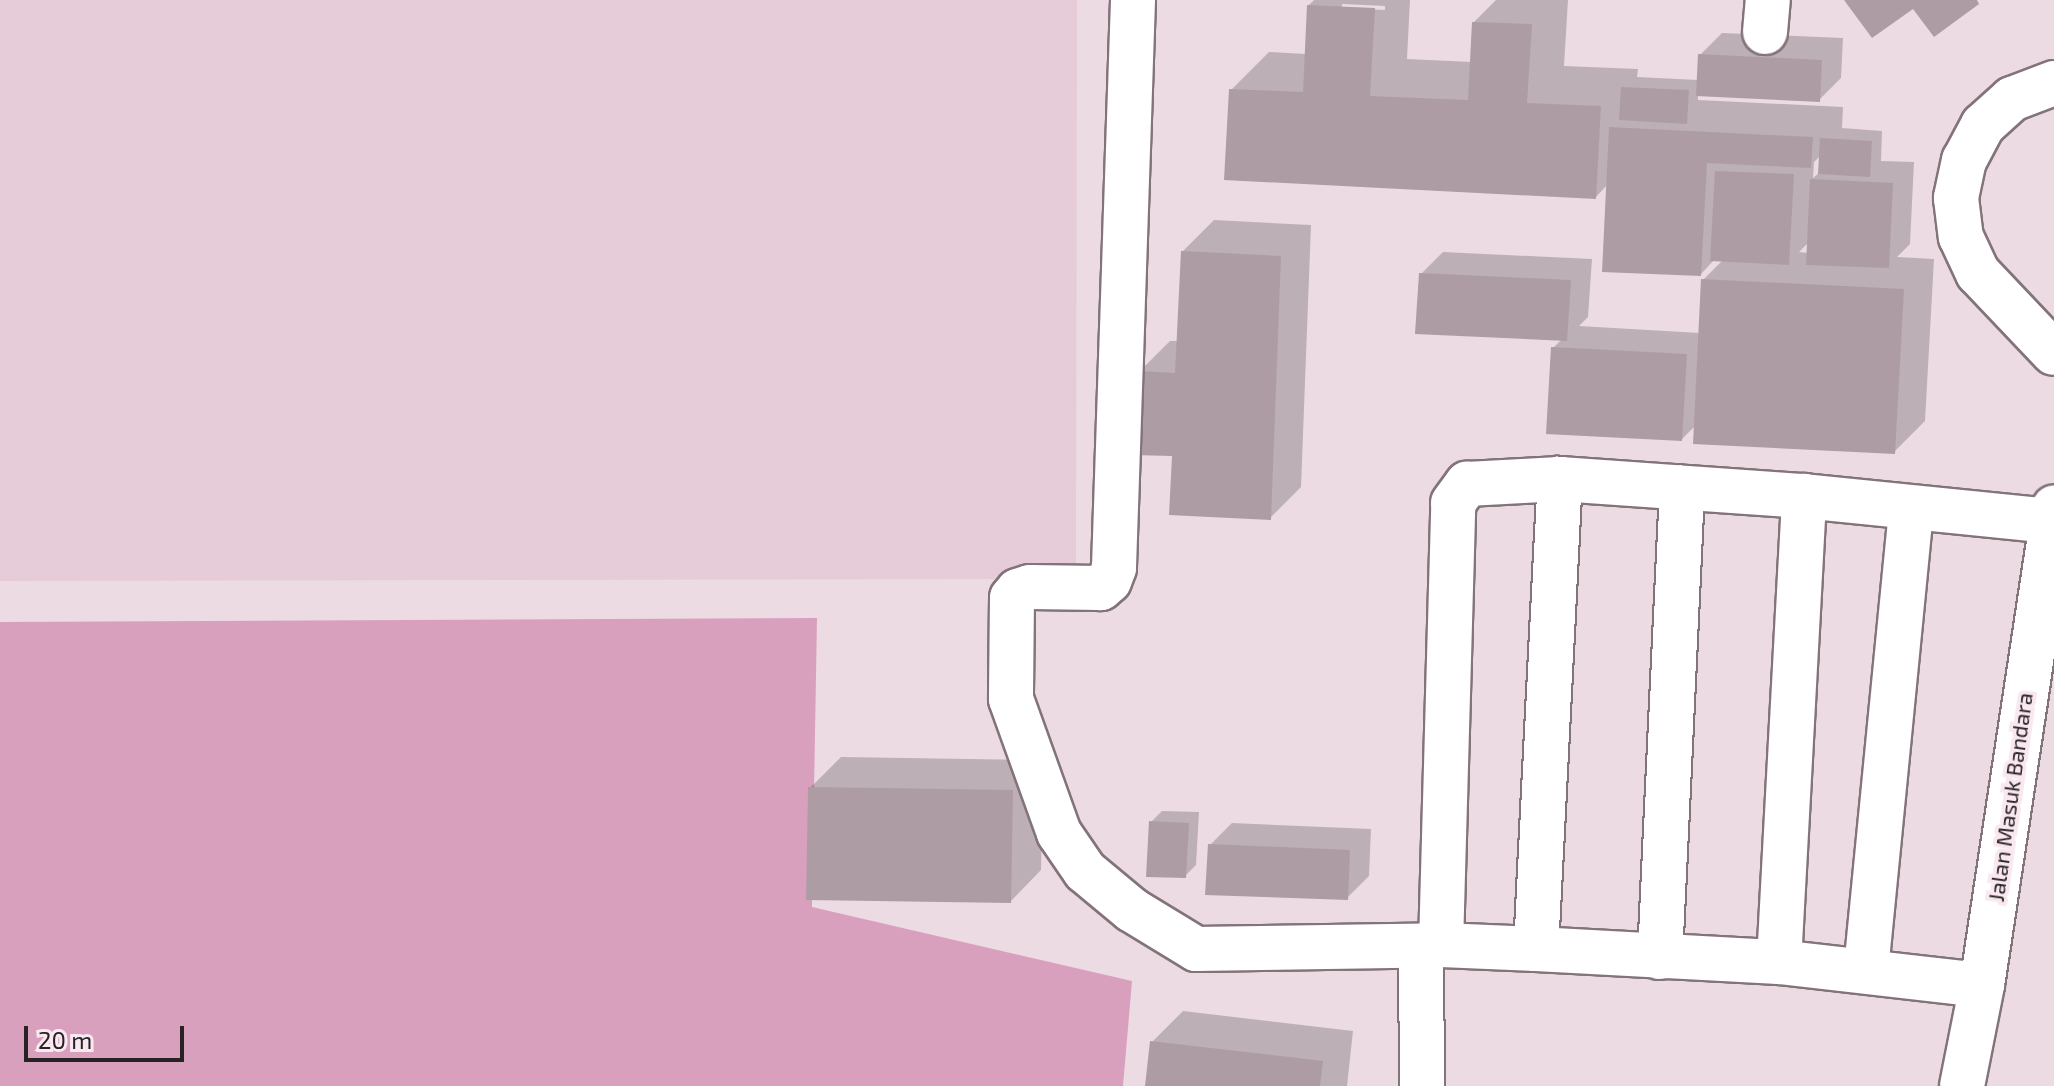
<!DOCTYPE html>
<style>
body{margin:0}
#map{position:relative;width:2054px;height:1086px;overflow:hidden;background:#eddbe4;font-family:"Exo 2",sans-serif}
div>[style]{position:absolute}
.built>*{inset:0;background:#e5ccd8}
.green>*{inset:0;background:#d9a0be}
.shadow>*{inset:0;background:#0003}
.building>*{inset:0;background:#ad9ca4}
.roads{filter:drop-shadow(2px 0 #83737b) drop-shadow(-2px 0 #83737b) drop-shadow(0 2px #83737b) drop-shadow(0 -2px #83737b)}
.minor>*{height:44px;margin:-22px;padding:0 22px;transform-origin:22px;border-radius:22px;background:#fff}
span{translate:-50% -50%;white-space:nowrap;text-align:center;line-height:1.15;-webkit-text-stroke:8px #fae8f1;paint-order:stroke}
.street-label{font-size:22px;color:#282225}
.scale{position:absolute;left:24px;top:1026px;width:160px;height:36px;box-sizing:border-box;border:4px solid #282225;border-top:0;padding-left:10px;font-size:24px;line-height:28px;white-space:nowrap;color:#282225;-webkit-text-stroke:6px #fae8f1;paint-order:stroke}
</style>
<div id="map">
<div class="built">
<div style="clip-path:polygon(0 0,1077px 0,1076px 579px,0 581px)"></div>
</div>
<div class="green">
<div style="clip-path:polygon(817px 618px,812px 907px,1132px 981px,1123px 1086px,0 1086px,0 622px)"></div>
</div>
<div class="shadow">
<div style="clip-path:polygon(evenodd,1314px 0,1410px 0,1407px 59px,1472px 62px,1474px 22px,1496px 0,1568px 0,1564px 66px,1638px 69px,1637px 77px,1698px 80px,1700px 55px,1722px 33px,1843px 38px,1841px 78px,1819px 100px,1698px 94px,1698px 100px,1843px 107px,1842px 128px,1882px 131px,1881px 161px,1914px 162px,1910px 244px,1897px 257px,1934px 259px,1925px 421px,1894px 452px,1696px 425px,1682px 439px,1553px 348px,1562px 339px,1421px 274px,1443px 252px,1592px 259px,1588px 317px,1579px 326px,1700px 333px,1703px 280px,1723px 260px,1715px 259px,1701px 274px,1608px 184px,1596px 197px,1231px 90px,1269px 52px,1306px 54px,1308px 6px,1314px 0,1342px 4px,1385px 6px,1385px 10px,1342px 8px,1342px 4px,1314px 0,1821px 155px,1820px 172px,1813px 178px,1814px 162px,1821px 155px,1314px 0,1809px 242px,1808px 253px,1799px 252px,1809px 242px)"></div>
<div style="clip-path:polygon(1214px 220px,1311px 225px,1301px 487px,1270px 518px,1174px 454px,1139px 372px,1170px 341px,1179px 341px,1183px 251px)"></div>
<div style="clip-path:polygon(841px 757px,1043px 760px,1041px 870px,1011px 901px,810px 788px)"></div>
<div style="clip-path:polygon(1162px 811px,1199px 812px,1196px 865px,1185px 876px,1151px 822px)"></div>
<div style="clip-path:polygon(1232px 823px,1371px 829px,1369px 876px,1347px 898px,1210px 845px)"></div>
<div style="clip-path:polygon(1183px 1011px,1353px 1031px,1347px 1086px,1147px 1086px,1152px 1042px)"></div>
</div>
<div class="building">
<div style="clip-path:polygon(1844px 0,1977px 0,1979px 4px,1934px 37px,1913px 9px,1872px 38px)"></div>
<div style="clip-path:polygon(1307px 5px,1375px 8px,1370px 96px,1468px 100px,1472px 22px,1532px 24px,1527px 103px,1601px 106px,1596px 199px,1224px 180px,1229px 89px,1303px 92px)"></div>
<div style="clip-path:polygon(1698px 54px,1822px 60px,1820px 102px,1696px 96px)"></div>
<div style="clip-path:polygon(1621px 87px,1689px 90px,1687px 124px,1619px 120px)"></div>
<div style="clip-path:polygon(1609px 127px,1813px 137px,1811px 168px,1707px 163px,1701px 276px,1602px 272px)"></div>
<div style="clip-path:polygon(1820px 138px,1872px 141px,1870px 177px,1818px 174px)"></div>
<div style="clip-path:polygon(1715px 171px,1794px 174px,1789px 265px,1710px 261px)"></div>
<div style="clip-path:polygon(1810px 179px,1893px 183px,1889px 268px,1806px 265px)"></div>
<div style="clip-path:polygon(1181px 251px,1281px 256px,1271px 520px,1169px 515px,1172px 456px,1132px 455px,1137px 371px,1175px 373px)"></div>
<div style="clip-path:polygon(1419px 273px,1571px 280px,1567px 341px,1415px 334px)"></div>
<div style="clip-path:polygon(1701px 279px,1904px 289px,1895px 454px,1693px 444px)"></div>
<div style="clip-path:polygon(1551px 347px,1687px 354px,1682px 441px,1546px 434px)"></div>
<div style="clip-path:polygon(808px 787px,1013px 790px,1011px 903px,806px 900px)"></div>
<div style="clip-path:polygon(1149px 821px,1189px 823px,1186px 878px,1146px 877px)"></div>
<div style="clip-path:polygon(1208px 844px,1350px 850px,1348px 900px,1205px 895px)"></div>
<div style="clip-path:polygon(1150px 1041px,1323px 1061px,1320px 1086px,1145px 1086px)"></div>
</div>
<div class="roads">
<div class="minor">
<div style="left:1133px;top:0;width:568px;rotate:91.92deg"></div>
<div style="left:1114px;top:568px;width:14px;rotate:111deg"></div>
<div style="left:1109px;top:581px;width:11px;rotate:139deg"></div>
<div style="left:1101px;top:588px;width:71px;rotate:-179.2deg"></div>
<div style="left:1030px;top:587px;width:13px;rotate:162deg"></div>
<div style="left:1018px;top:591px;width:9px;rotate:131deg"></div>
<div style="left:1012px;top:598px;width:101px;rotate:90.6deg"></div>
<div style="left:1011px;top:699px;width:142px;rotate:70.3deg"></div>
<div style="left:1059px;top:833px;width:46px;rotate:55.6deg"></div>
<div style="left:1085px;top:871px;width:61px;rotate:39.7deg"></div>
<div style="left:1132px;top:910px;width:75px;rotate:31.4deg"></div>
<div style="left:1196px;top:949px;width:245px;rotate:-0.9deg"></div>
<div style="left:1441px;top:945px;width:95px;rotate:2.4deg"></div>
<div style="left:1536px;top:949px;width:243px;rotate:3.1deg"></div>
<div style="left:1779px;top:962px;width:204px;rotate:6.5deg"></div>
<div style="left:1765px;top:32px;width:32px;rotate:-85deg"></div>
<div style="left:2054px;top:83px;width:45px;rotate:159.1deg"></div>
<div style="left:2012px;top:99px;width:39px;rotate:138deg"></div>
<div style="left:1983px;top:125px;width:40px;rotate:118deg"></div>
<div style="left:1964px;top:160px;width:39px;rotate:102deg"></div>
<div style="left:1956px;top:198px;width:39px;rotate:83deg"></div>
<div style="left:1961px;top:237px;width:40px;rotate:65deg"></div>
<div style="left:1978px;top:273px;width:110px;rotate:46.5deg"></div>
<div style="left:1441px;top:945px;width:442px;rotate:-88.4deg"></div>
<div style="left:1453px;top:503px;width:24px;rotate:-54deg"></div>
<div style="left:1467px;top:484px;width:93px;rotate:-3.1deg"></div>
<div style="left:1560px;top:479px;width:245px;rotate:4deg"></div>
<div style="left:1804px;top:496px;width:247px;rotate:5.8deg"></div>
<div style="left:1421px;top:948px;width:138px;rotate:89.6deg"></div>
<div style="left:1536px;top:949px;width:471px;rotate:-87.1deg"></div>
<div style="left:1660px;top:957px;width:470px;rotate:-87.3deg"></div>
<div style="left:1779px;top:962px;width:467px;rotate:-86.9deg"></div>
<div style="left:1866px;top:970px;width:462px;rotate:-84.4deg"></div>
<div style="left:1962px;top:1086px;width:103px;rotate:-78.8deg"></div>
<div style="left:1982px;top:985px;width:483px;rotate:-81.4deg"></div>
</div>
</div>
<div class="street-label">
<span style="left:2010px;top:797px;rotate:-82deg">Jalan Masuk Bandara</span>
</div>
<div class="scale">20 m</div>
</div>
